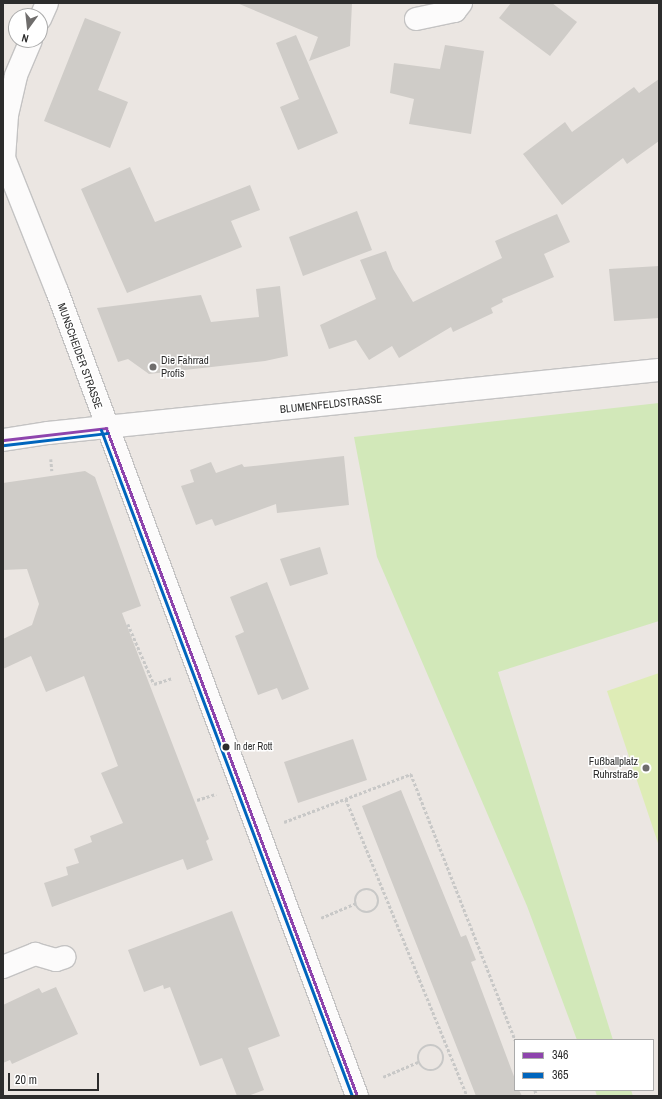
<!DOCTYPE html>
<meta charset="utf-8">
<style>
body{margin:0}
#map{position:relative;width:662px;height:1099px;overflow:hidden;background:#ebe6e2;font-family:"Archivo Narrow",sans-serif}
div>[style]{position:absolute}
.green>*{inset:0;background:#d2e8b9}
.pitch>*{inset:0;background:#deecb6}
.building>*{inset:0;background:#cfccc8}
.path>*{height:2.5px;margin-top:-1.25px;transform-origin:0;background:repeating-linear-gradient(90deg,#c8c8c7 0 3px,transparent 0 5px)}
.path>.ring{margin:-1.25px;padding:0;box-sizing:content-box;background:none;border:2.5px solid #c8c8c7;border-radius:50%}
.roads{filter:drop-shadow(1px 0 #c4c3c3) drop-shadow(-1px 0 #c4c3c3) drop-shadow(0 1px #c4c3c3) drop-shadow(0 -1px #c4c3c3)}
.minor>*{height:22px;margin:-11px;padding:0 11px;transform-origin:11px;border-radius:11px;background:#fcfbfb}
.tertiary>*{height:22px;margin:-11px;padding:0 11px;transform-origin:11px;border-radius:11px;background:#fcfbfb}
.bus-1>*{height:3px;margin:-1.5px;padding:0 1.5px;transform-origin:1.5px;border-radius:1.5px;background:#8e44ad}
.bus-2>*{height:3px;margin:-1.5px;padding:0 1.5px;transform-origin:1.5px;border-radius:1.5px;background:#0065bd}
.dots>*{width:11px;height:11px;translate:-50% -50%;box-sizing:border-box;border:2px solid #fff;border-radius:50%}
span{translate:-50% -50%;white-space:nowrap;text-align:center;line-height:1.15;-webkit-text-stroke:3px #fff;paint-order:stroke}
.bus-label{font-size:10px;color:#2c2c2c}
.left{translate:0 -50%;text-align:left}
.street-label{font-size:11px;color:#2c2c2c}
.poi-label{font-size:11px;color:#2c2c2c}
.right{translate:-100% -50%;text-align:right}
.frame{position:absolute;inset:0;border:4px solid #2c2c2c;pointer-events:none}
.legend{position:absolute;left:514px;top:1039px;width:140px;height:52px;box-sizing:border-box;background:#fff;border:1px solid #ababab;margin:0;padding:5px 7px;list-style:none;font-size:12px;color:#2c2c2c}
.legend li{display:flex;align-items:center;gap:8px;height:20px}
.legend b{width:20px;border:1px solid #ababab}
.north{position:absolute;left:8px;top:8px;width:40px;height:40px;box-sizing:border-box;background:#fff;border:1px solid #ababab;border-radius:50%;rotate:195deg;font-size:11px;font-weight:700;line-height:16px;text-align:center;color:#2c2c2c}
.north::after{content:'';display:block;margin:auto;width:14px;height:18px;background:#6f6d6c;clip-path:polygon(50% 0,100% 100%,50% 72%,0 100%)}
.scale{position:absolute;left:8px;top:1073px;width:91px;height:18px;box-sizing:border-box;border:2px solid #2c2c2c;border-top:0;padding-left:5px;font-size:12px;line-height:14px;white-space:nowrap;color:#2c2c2c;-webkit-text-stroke:3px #fff;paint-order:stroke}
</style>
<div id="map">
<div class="green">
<div style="clip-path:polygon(659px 403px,659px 621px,498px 672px,613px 1040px,577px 1040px,527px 906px,377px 557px,354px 437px)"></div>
<div style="clip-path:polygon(595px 1090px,631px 1090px,633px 1096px,597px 1096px)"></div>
</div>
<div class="pitch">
<div style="clip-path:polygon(659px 673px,659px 846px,607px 691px)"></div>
</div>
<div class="building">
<div style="clip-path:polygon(237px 3px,352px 3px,350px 46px,309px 61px,318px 37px)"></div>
<div style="clip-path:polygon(511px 3px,552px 3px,577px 22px,550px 56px,499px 18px)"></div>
<div style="clip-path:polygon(85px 18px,121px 32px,98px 90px,128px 102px,110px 148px,44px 121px)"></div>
<div style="clip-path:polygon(296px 35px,338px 133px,298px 150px,280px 107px,299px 99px,276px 43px)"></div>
<div style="clip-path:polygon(445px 45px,484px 51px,471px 134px,409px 124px,414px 99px,390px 93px,394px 63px,440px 69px)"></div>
<div style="clip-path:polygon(659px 79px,659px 141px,627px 164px,623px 158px,562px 205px,523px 154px,565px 122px,572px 132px,634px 87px,639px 93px)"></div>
<div style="clip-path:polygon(130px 167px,155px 222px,250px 185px,260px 210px,231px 221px,242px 247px,127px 293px,81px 189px)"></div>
<div style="clip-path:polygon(357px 211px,372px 250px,303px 276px,289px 237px)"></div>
<div style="clip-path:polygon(557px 214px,570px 242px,544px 254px,554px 277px,502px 299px,503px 302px,491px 308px,493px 313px,453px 332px,451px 327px,399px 358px,392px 346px,369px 360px,356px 340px,329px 349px,320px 325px,376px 299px,360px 260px,386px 251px,393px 269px,413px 302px,502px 258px,495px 241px)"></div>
<div style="clip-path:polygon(659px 266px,659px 318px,614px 321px,609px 269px)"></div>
<div style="clip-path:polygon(280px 286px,288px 356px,265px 361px,149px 374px,128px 359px,118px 362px,97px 308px,201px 295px,211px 322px,259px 317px,256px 289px)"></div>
<div style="clip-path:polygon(344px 456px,349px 505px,277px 513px,276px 504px,215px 526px,212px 519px,196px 525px,181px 486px,194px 482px,190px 470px,211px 462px,216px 473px,242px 464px,244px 467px)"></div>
<div style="clip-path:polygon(85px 471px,95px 477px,141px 606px,122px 613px,209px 839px,206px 841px,213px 860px,187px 870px,183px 859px,52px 907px,44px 883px,68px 875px,66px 867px,79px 863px,74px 849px,92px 842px,90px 836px,123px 823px,101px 773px,118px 766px,84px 676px,46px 692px,31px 656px,3px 669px,3px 639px,32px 625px,39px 604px,27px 569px,3px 570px,3px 483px)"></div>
<div style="clip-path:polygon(320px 547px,328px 574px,290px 586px,280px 559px)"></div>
<div style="clip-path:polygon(267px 582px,309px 689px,282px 700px,277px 688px,258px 695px,235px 636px,244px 632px,230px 597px)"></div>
<div style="clip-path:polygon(353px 739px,367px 780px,298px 803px,284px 762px)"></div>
<div style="clip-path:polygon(401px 790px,461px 937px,466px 935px,476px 960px,471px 962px,515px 1079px,515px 1090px,519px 1090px,522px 1096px,476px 1096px,362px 806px)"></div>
<div style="clip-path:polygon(232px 911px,280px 1036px,248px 1048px,264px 1090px,248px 1096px,237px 1096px,222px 1058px,200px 1066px,170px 987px,164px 989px,163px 985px,144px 992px,128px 950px)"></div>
<div style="clip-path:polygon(56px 987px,78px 1034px,12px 1064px,10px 1060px,3px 1063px,3px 1005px,39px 988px,42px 993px)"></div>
</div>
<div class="path">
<div style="left:51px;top:459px;width:12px;rotate:85deg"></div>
<div style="left:128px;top:624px;width:65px;rotate:66.6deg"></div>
<div style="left:154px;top:684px;width:19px;rotate:-18deg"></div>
<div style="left:346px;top:799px;width:321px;rotate:67.8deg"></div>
<div style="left:197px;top:800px;width:20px;rotate:-18deg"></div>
<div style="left:284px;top:822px;width:136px;rotate:-20.7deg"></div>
<div style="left:411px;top:774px;width:286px;rotate:68.6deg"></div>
<div class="ring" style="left:355px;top:889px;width:21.5px;height:21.5px"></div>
<div style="left:321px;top:918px;width:38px;rotate:-23deg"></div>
<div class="ring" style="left:418px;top:1045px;width:23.5px;height:23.5px"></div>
<div style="left:383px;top:1077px;width:39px;rotate:-23deg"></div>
<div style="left:535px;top:1090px;width:6px;rotate:72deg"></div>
</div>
<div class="roads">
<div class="minor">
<div style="left:416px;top:19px;width:40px;rotate:-12deg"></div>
<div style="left:455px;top:11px;width:10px;rotate:-53deg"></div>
<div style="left:3px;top:440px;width:46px;rotate:-8.8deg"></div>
<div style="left:48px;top:433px;width:614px;rotate:-5.89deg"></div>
<div style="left:3px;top:967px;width:35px;rotate:-22deg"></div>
<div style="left:35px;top:954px;width:22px;rotate:16deg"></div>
<div style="left:56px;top:960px;width:9px;rotate:-18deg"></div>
</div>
<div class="tertiary">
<div style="left:40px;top:19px;width:17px;rotate:-66deg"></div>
<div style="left:31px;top:40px;width:39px;rotate:113deg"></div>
<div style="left:16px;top:76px;width:40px;rotate:103deg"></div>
<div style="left:7px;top:115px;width:43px;rotate:94deg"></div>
<div style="left:4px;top:158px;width:143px;rotate:68.3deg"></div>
<div style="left:57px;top:291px;width:859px;rotate:69.56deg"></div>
</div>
</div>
<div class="bus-1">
<div style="left:106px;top:428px;width:714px;rotate:69.41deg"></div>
<div style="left:3px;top:440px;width:104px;rotate:-6.6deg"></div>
</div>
<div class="bus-2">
<div style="left:101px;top:430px;width:712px;rotate:69.35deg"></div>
<div style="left:4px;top:445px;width:104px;rotate:-6.6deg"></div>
</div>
<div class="dots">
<div style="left:153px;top:367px;background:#6f6d6c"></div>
<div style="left:226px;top:747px;background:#2c2c2c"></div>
<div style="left:646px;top:768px;background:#6f6d6c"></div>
</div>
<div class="bus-label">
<span class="left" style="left:234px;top:747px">In der Rott</span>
</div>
<div class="street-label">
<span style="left:80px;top:356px;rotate:70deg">MUNSCHEIDER STRASSE</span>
<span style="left:331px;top:404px;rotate:-6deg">BLUMENFELDSTRASSE</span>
</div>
<div class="poi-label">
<span class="left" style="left:161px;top:367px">Die Fahrrad<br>Profis</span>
<span class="right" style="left:638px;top:768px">Fußballplatz<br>Ruhrstraße</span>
</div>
<div class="frame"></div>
<ul class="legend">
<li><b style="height:5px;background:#8e44ad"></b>346</li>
<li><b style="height:5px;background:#0065bd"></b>365</li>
</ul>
<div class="north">N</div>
<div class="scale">20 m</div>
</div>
